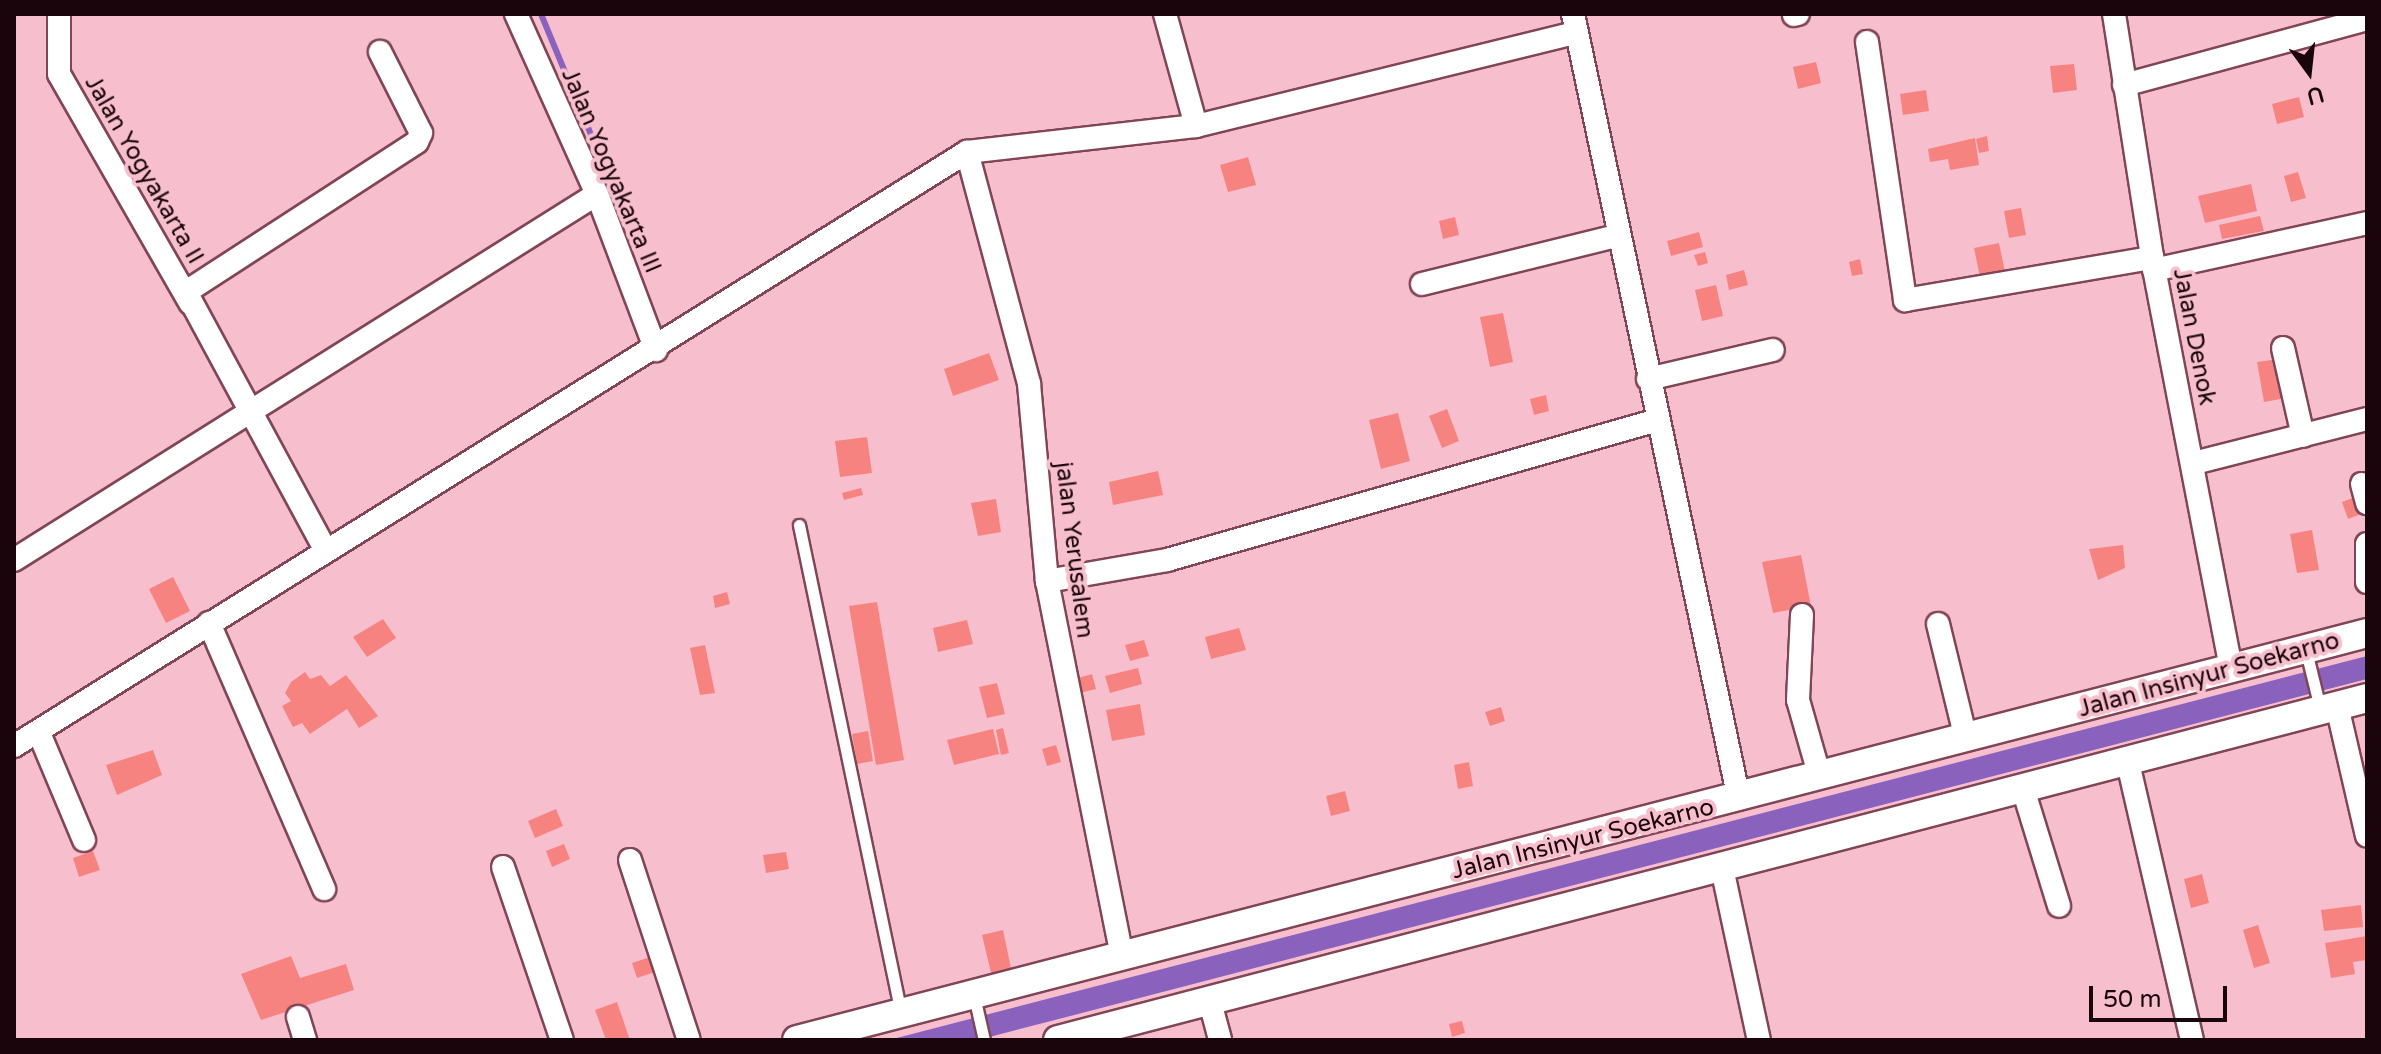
<!DOCTYPE html>
<style>
body{margin:0}
#map{position:relative;width:2381px;height:1054px;overflow:hidden;background:#f7bfcd;font-family:"Varela Round",sans-serif}
div>[style]{position:absolute}
.water>*{inset:0;background:#8a62be}
.stream>*{height:6px;margin:-3px;padding:0 3px;transform-origin:3px;border-radius:3px;background:#8a62be}
.building>*{inset:0;background:#f78381}
.roads{filter:drop-shadow(2px 0 #804556) drop-shadow(-2px 0 #804556) drop-shadow(0 2px #804556) drop-shadow(0 -2px #804556)}
.service>*{height:11px;margin:-5.5px;padding:0 5.5px;transform-origin:5.5px;border-radius:5.5px;background:#fff}
.minor>*{height:22px;margin:-11px;padding:0 11px;transform-origin:11px;border-radius:11px;background:#fff}
.tertiary>*{height:28px;margin:-14px;padding:0 14px;transform-origin:14px;border-radius:14px;background:#fff}
span{translate:-50% -50%;white-space:nowrap;text-align:center;line-height:1.15;-webkit-text-stroke:8px #f7bfcd;paint-order:stroke}
.street-label{font-size:24px;color:#1b050c}
.frame{position:absolute;inset:0;border:16px solid #1b050c;pointer-events:none}
.north{position:absolute;left:2269px;top:32px;width:80px;height:80px;-webkit-text-stroke:6px #f7bfcd;paint-order:stroke;rotate:165deg;font-size:22px;font-weight:700;line-height:32px;text-align:center;color:#1b050c}
.north::after{content:'';display:block;margin:auto;width:28px;height:36px;background:#1b050c;clip-path:polygon(50% 0,100% 100%,50% 72%,0 100%)}
.scale{position:absolute;left:2089px;top:986px;width:138px;height:36px;box-sizing:border-box;border:4px solid #1b050c;border-top:0;padding-left:10px;font-size:24px;line-height:28px;white-space:nowrap;color:#1b050c;-webkit-text-stroke:6px #f7bfcd;paint-order:stroke}
</style>
<div id="map">
<div class="water">
<div style="clip-path:polygon(2367px 656px,2367px 679px,978px 1040px,889px 1040px)"></div>
</div>
<div class="stream">
<div style="left:541px;top:14px;width:185px;rotate:67.5deg"></div>
</div>
<div class="building">
<div style="clip-path:polygon(1816px 62px,1821px 83px,1798px 89px,1793px 67px)"></div>
<div style="clip-path:polygon(2074px 64px,2077px 90px,2053px 93px,2050px 66px)"></div>
<div style="clip-path:polygon(1926px 90px,1929px 111px,1903px 115px,1900px 94px)"></div>
<div style="clip-path:polygon(2299px 97px,2304px 117px,2277px 124px,2272px 104px)"></div>
<div style="clip-path:polygon(1987px 136px,1989px 151px,1979px 153px,1976px 139px)"></div>
<div style="clip-path:polygon(1975px 138px,1979px 165px,1950px 170px,1948px 159px,1930px 162px,1928px 149px)"></div>
<div style="clip-path:polygon(1248px 157px,1256px 185px,1228px 192px,1220px 165px)"></div>
<div style="clip-path:polygon(2298px 172px,2306px 198px,2291px 202px,2284px 176px)"></div>
<div style="clip-path:polygon(2251px 184px,2257px 211px,2205px 223px,2198px 196px)"></div>
<div style="clip-path:polygon(2021px 208px,2026px 235px,2009px 238px,2004px 211px)"></div>
<div style="clip-path:polygon(2260px 216px,2264px 231px,2222px 239px,2219px 225px)"></div>
<div style="clip-path:polygon(1455px 217px,1459px 235px,1443px 239px,1439px 221px)"></div>
<div style="clip-path:polygon(1699px 232px,1703px 247px,1671px 256px,1667px 241px)"></div>
<div style="clip-path:polygon(1999px 243px,2005px 272px,1980px 277px,1974px 248px)"></div>
<div style="clip-path:polygon(1705px 252px,1708px 263px,1698px 266px,1694px 255px)"></div>
<div style="clip-path:polygon(1860px 259px,1863px 274px,1852px 276px,1849px 262px)"></div>
<div style="clip-path:polygon(1744px 270px,1748px 285px,1729px 290px,1726px 275px)"></div>
<div style="clip-path:polygon(1716px 285px,1723px 316px,1702px 321px,1695px 290px)"></div>
<div style="clip-path:polygon(1503px 313px,1513px 362px,1490px 367px,1480px 317px)"></div>
<div style="clip-path:polygon(989px 353px,999px 380px,953px 396px,944px 369px)"></div>
<div style="clip-path:polygon(2279px 359px,2286px 398px,2264px 402px,2257px 362px)"></div>
<div style="clip-path:polygon(1546px 395px,1549px 411px,1534px 415px,1530px 399px)"></div>
<div style="clip-path:polygon(1447px 409px,1459px 441px,1442px 448px,1429px 416px)"></div>
<div style="clip-path:polygon(1398px 413px,1410px 461px,1381px 469px,1369px 420px)"></div>
<div style="clip-path:polygon(867px 437px,872px 473px,840px 477px,835px 441px)"></div>
<div style="clip-path:polygon(1158px 471px,1163px 495px,1113px 505px,1109px 482px)"></div>
<div style="clip-path:polygon(861px 488px,863px 495px,844px 500px,842px 493px)"></div>
<div style="clip-path:polygon(2355px 497px,2361px 514px,2348px 519px,2342px 502px)"></div>
<div style="clip-path:polygon(996px 499px,1001px 532px,978px 536px,971px 503px)"></div>
<div style="clip-path:polygon(2312px 530px,2319px 570px,2297px 573px,2290px 534px)"></div>
<div style="clip-path:polygon(2123px 545px,2125px 568px,2098px 580px,2089px 549px)"></div>
<div style="clip-path:polygon(1801px 555px,1811px 606px,1773px 613px,1762px 562px)"></div>
<div style="clip-path:polygon(173px 577px,190px 611px,166px 623px,149px 589px)"></div>
<div style="clip-path:polygon(727px 592px,730px 604px,715px 608px,713px 596px)"></div>
<div style="clip-path:polygon(877px 602px,904px 760px,876px 765px,849px 606px)"></div>
<div style="clip-path:polygon(383px 619px,396px 638px,367px 657px,353px 637px)"></div>
<div style="clip-path:polygon(967px 620px,973px 644px,938px 652px,933px 628px)"></div>
<div style="clip-path:polygon(1239px 628px,1246px 650px,1211px 659px,1205px 637px)"></div>
<div style="clip-path:polygon(1144px 640px,1149px 656px,1130px 661px,1125px 645px)"></div>
<div style="clip-path:polygon(705px 645px,715px 693px,700px 695px,690px 648px)"></div>
<div style="clip-path:polygon(1138px 668px,1142px 684px,1110px 693px,1105px 676px)"></div>
<div style="clip-path:polygon(305px 672px,310px 679px,321px 675px,330px 686px,346px 675px,378px 716px,359px 728px,347px 709px,310px 734px,302px 723px,293px 727px,282px 706px,291px 701px,285px 693px,291px 682px)"></div>
<div style="clip-path:polygon(1092px 674px,1096px 689px,1075px 694px,1071px 680px)"></div>
<div style="clip-path:polygon(997px 683px,1005px 714px,987px 718px,979px 687px)"></div>
<div style="clip-path:polygon(1140px 704px,1145px 735px,1112px 741px,1106px 710px)"></div>
<div style="clip-path:polygon(1501px 707px,1505px 721px,1490px 726px,1485px 712px)"></div>
<div style="clip-path:polygon(1003px 728px,1009px 753px,1001px 755px,996px 730px)"></div>
<div style="clip-path:polygon(993px 729px,999px 754px,954px 765px,947px 740px)"></div>
<div style="clip-path:polygon(868px 731px,873px 761px,857px 764px,852px 734px)"></div>
<div style="clip-path:polygon(1056px 745px,1061px 762px,1047px 766px,1042px 749px)"></div>
<div style="clip-path:polygon(153px 750px,162px 775px,117px 795px,106px 765px)"></div>
<div style="clip-path:polygon(1469px 762px,1473px 786px,1458px 789px,1454px 765px)"></div>
<div style="clip-path:polygon(1345px 791px,1350px 811px,1331px 816px,1326px 796px)"></div>
<div style="clip-path:polygon(556px 809px,563px 826px,535px 838px,528px 821px)"></div>
<div style="clip-path:polygon(564px 844px,570px 859px,552px 867px,546px 851px)"></div>
<div style="clip-path:polygon(93px 851px,100px 870px,79px 877px,73px 858px)"></div>
<div style="clip-path:polygon(786px 852px,789px 869px,766px 873px,763px 855px)"></div>
<div style="clip-path:polygon(2202px 874px,2209px 903px,2191px 908px,2184px 879px)"></div>
<div style="clip-path:polygon(2361px 905px,2363px 927px,2324px 931px,2321px 910px)"></div>
<div style="clip-path:polygon(2258px 925px,2270px 963px,2254px 968px,2243px 930px)"></div>
<div style="clip-path:polygon(1003px 930px,1012px 973px,992px 977px,982px 935px)"></div>
<div style="clip-path:polygon(2367px 936px,2367px 960px,2353px 962px,2355px 974px,2331px 978px,2325px 943px)"></div>
<div style="clip-path:polygon(291px 956px,300px 978px,346px 964px,354px 990px,261px 1020px,241px 974px)"></div>
<div style="clip-path:polygon(653px 956px,658px 971px,637px 978px,632px 963px)"></div>
<div style="clip-path:polygon(617px 1002px,630px 1040px,606px 1040px,595px 1010px)"></div>
<div style="clip-path:polygon(1462px 1021px,1465px 1033px,1452px 1037px,1449px 1024px)"></div>
</div>
<div class="roads">
<div class="service">
<div style="left:799px;top:525px;width:499px;rotate:78.2deg"></div>
<div style="left:2306px;top:651px;width:59px;rotate:76.2deg"></div>
<div style="left:974px;top:996px;width:45px;rotate:77.2deg"></div>
</div>
<div class="minor">
<div style="left:59px;top:14px;width:60px;rotate:90deg"></div>
<div style="left:59px;top:74px;width:264px;rotate:60.2deg"></div>
<div style="left:516px;top:14px;width:197px;rotate:65.8deg"></div>
<div style="left:597px;top:194px;width:167px;rotate:69.3deg"></div>
<div style="left:1165px;top:14px;width:116px;rotate:74.5deg"></div>
<div style="left:1573px;top:14px;width:802px;rotate:78.06deg"></div>
<div style="left:2114px;top:14px;width:247px;rotate:81.1deg"></div>
<div style="left:2152px;top:258px;width:419px;rotate:79.1deg"></div>
<div style="left:1794px;top:15px;width:4px;rotate:-14deg"></div>
<div style="left:1867px;top:42px;width:261px;rotate:81.6deg"></div>
<div style="left:1905px;top:300px;width:251px;rotate:-9.7deg"></div>
<div style="left:2124px;top:85px;width:252px;rotate:-15.2deg"></div>
<div style="left:967px;top:152px;width:240px;rotate:75deg"></div>
<div style="left:1029px;top:384px;width:198px;rotate:84.8deg"></div>
<div style="left:1047px;top:581px;width:383px;rotate:78.7deg"></div>
<div style="left:2154px;top:270px;width:218px;rotate:-12.4deg"></div>
<div style="left:1422px;top:284px;width:200px;rotate:-13.9deg"></div>
<div style="left:2283px;top:348px;width:90px;rotate:77.2deg"></div>
<div style="left:1648px;top:379px;width:128px;rotate:-13.1deg"></div>
<div style="left:2194px;top:463px;width:179px;rotate:-14.3deg"></div>
<div style="left:2362px;top:484px;width:20px;rotate:75deg"></div>
<div style="left:2367px;top:544px;width:38px;rotate:90deg"></div>
<div style="left:325px;top:549px;width:292px;rotate:-118.4deg"></div>
<div style="left:186px;top:292px;width:275px;rotate:-33deg"></div>
<div style="left:417px;top:142px;width:10px;rotate:-66deg"></div>
<div style="left:421px;top:133px;width:91px;rotate:-116.8deg"></div>
<div style="left:14px;top:560px;width:688px;rotate:-32.12deg"></div>
<div style="left:1047px;top:581px;width:122px;rotate:-9.9deg"></div>
<div style="left:1167px;top:560px;width:506px;rotate:-15.93deg"></div>
<div style="left:1802px;top:615px;width:85px;rotate:92.7deg"></div>
<div style="left:1798px;top:700px;width:80px;rotate:74.1deg"></div>
<div style="left:209px;top:623px;width:290px;rotate:66.6deg"></div>
<div style="left:1938px;top:624px;width:118px;rotate:76.3deg"></div>
<div style="left:2337px;top:706px;width:133px;rotate:77deg"></div>
<div style="left:39px;top:733px;width:116px;rotate:67.2deg"></div>
<div style="left:14px;top:746px;width:1123px;rotate:-31.94deg"></div>
<div style="left:967px;top:152px;width:230px;rotate:-6.5deg"></div>
<div style="left:1196px;top:126px;width:390px;rotate:-13.8deg"></div>
<div style="left:2128px;top:763px;width:284px;rotate:77deg"></div>
<div style="left:2024px;top:792px;width:119px;rotate:72.9deg"></div>
<div style="left:630px;top:860px;width:189px;rotate:71.9deg"></div>
<div style="left:503px;top:867px;width:183px;rotate:71.2deg"></div>
<div style="left:1722px;top:868px;width:176px;rotate:77.9deg"></div>
<div style="left:1210px;top:1002px;width:39px;rotate:75deg"></div>
<div style="left:298px;top:1017px;width:24px;rotate:73deg"></div>
</div>
<div class="tertiary">
<div style="left:797px;top:1040px;width:1622px;rotate:-14.53deg"></div>
<div style="left:1058px;top:1040px;width:1353px;rotate:-14.64deg"></div>
</div>
</div>
<div class="street-label">
<span style="left:144px;top:170px;rotate:60deg">Jalan Yogyakarta II</span>
<span style="left:611px;top:171px;rotate:67deg">Jalan Yogyakarta III</span>
<span style="left:2194px;top:337px;rotate:79deg">Jalan Denok</span>
<span style="left:1074px;top:550px;rotate:83deg">jalan Yerusalem</span>
<span style="left:2209px;top:675px;rotate:-15deg">Jalan Insinyur Soekarno</span>
<span style="left:1583px;top:839px;rotate:-14deg">Jalan Insinyur Soekarno</span>
</div>
<div class="frame"></div>
<div class="north">U</div>
<div class="scale">50 m</div>
</div>
